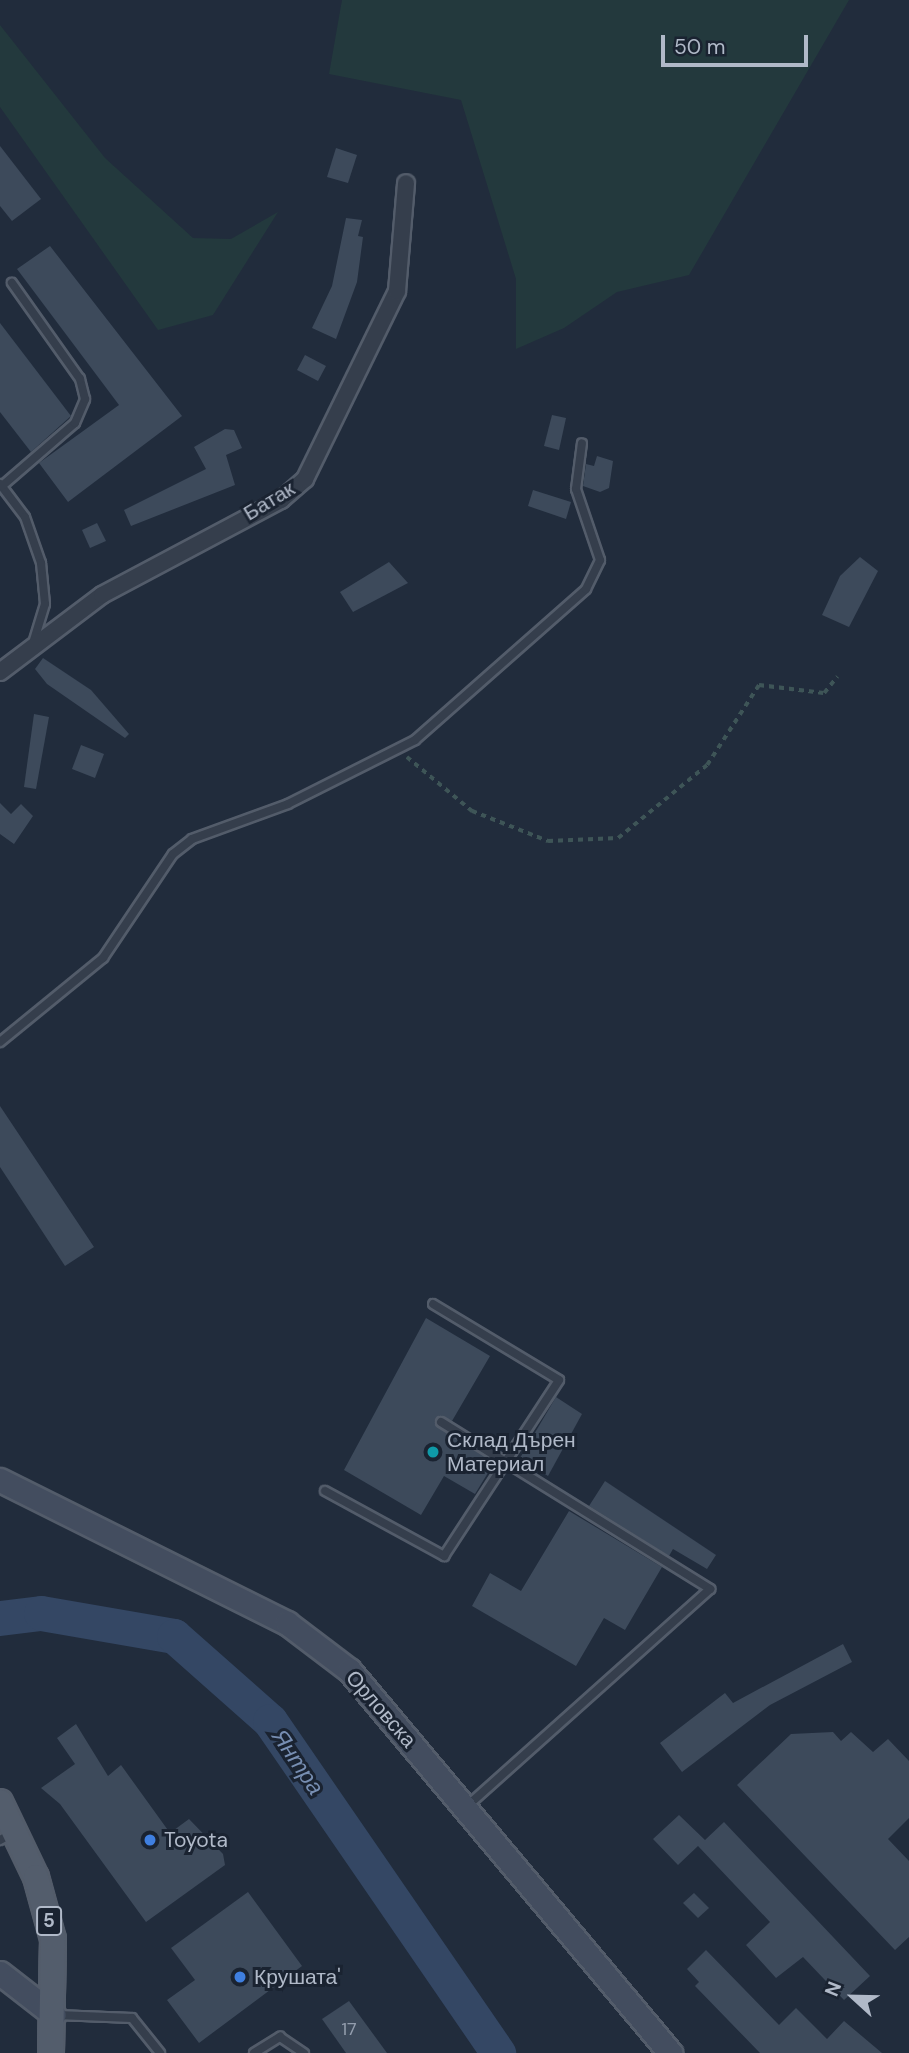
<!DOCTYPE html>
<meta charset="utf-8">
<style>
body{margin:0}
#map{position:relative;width:909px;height:2053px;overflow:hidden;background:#212c3c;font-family:"DM Sans",sans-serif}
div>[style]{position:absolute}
.green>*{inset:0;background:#23393d}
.river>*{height:35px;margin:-17.5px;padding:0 17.5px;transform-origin:17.5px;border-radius:17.5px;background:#344764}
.building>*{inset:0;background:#3d4a5b}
.path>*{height:3.5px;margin-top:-1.75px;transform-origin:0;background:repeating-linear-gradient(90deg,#3e5557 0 5px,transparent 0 10px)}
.roads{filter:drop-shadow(2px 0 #535c6a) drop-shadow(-2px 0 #535c6a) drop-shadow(0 2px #535c6a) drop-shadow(0 -2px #535c6a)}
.lane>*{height:8px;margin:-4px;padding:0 4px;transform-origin:4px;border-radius:4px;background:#353e4c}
.street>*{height:16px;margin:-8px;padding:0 8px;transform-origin:8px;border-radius:8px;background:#353e4c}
.secondary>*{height:23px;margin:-11.5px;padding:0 11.5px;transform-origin:11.5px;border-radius:11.5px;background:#434d5f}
.primary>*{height:24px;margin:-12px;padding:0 12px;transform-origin:12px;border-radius:12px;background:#535d6c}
.dots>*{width:19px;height:19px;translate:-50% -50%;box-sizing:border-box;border:4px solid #1a2331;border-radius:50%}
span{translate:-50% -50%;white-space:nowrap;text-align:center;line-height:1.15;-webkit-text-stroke:6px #1a2331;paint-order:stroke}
.number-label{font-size:18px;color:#939dad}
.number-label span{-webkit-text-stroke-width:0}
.shield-label span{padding:2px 5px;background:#1a2331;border:2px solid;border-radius:5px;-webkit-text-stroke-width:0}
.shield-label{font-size:19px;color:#b0b9c8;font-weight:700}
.street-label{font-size:21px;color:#b0b9c8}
.poi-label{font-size:21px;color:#b0b9c8}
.left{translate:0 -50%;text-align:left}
.water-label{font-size:23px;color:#778eb2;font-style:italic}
.north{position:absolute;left:818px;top:1962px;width:70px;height:70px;-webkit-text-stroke:5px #1a2331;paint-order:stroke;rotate:292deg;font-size:19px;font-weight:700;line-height:28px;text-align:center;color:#b0b9c8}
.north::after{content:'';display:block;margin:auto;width:24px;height:32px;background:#b0b9c8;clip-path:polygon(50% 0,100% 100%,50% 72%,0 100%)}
.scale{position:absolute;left:661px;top:35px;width:147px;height:32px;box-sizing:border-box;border:4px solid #b0b9c8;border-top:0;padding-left:9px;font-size:21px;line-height:24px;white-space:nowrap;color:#b0b9c8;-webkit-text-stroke:5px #1a2331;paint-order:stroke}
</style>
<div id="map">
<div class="green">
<div style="clip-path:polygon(342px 0,849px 0,689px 275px,617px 292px,564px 328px,516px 349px,516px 279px,461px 100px,329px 74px)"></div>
<div style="clip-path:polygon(0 25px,105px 158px,193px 238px,231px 239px,278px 212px,213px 315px,158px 330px,0 107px)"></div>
</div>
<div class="river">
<div style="left:0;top:1618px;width:41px;rotate:-7deg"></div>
<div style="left:41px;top:1613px;width:135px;rotate:9.8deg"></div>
<div style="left:174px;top:1636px;width:128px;rotate:41.5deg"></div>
<div style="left:270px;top:1721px;width:403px;rotate:55.5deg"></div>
</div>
<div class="building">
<div style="clip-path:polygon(0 146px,41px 199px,12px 221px,0 206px)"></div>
<div style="clip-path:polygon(336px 148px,357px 155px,348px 183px,327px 177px)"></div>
<div style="clip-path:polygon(346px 218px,362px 220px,358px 236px,363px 237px,357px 282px,336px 339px,312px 328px,332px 286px)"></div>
<div style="clip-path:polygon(50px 246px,182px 416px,68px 502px,39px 463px,119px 405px,17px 269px)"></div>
<div style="clip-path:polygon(0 323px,71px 416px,31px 452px,0 412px)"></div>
<div style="clip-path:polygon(305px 355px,326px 366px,318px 381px,297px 370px)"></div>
<div style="clip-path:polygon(552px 415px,566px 418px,559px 450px,544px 446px)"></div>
<div style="clip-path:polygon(225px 429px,234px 430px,242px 448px,226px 455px,235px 485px,131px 526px,124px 510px,206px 469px,194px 447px)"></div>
<div style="clip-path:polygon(597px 456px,613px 461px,609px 488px,600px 492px,583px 486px,586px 464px,594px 466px)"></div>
<div style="clip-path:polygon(533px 490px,571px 502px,566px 519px,528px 506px)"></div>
<div style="clip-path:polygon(97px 523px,106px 541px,90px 548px,82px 530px)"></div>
<div style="clip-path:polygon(860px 557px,878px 571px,849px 627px,822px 615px,840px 576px)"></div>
<div style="clip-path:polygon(389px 562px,408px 583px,353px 612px,340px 592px)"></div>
<div style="clip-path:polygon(43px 658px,91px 690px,129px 734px,125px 738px,47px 684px,35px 669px)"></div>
<div style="clip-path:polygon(34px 714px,49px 717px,36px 789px,24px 787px)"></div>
<div style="clip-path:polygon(81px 745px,104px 754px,95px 778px,72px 769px)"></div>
<div style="clip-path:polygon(0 803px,11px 814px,21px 804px,33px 816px,14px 844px,0 834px)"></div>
<div style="clip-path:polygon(0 1106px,94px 1247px,65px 1266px,0 1167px)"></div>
<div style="clip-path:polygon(426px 1318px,490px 1356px,452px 1421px,441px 1416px,435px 1422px,494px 1463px,475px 1494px,444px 1476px,421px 1515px,344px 1470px)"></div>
<div style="clip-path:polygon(556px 1397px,582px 1414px,548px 1476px,520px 1458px)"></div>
<div style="clip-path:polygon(605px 1481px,716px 1555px,707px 1569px,673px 1549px,669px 1556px,589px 1506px)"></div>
<div style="clip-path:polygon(569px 1511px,662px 1567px,625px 1630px,604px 1618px,576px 1666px,472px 1606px,490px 1573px,521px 1591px)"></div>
<div style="clip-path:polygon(843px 1644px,852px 1662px,770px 1705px,682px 1772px,660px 1743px,725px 1693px,733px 1703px)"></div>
<div style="clip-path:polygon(76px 1724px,108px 1776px,121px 1765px,170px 1833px,189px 1819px,223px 1854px,225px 1865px,146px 1922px,60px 1804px,41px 1788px,75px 1764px,57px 1738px)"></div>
<div style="clip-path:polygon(833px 1732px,841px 1741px,851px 1732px,873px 1752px,888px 1739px,909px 1761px,909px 1818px,888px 1839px,909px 1861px,909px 1937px,895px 1950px,737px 1785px,791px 1734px)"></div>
<div style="clip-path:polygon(679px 1815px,705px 1840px,724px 1822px,870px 1976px,844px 2000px,803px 1957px,776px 1978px,746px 1945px,770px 1922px,698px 1846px,678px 1865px,653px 1839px)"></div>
<div style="clip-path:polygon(248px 1892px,302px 1966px,199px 2043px,167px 2000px,195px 1980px,171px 1948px)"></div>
<div style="clip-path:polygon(694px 1893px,709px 1908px,698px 1918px,683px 1903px)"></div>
<div style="clip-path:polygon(706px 1950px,779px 2025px,796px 2008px,827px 2039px,844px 2021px,882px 2053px,760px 2053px,695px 1986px,699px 1982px,687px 1969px)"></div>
<div style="clip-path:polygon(349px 2001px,387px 2053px,346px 2053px,322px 2019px)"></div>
</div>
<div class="path">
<div style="left:407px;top:757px;width:85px;rotate:39.7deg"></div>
<div style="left:472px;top:811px;width:82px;rotate:21.5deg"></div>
<div style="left:548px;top:841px;width:70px;rotate:-2.5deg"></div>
<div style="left:618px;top:838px;width:115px;rotate:-39.4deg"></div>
<div style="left:707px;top:765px;width:95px;rotate:-57deg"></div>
<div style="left:759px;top:685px;width:65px;rotate:7deg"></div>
<div style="left:824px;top:693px;width:21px;rotate:-51deg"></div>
</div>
<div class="roads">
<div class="lane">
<div style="left:0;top:484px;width:41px;rotate:52.9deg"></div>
<div style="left:25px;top:517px;width:49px;rotate:70.8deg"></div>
<div style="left:41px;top:563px;width:41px;rotate:84.4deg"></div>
<div style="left:45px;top:604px;width:38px;rotate:107deg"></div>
<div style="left:2px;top:486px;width:96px;rotate:-40.8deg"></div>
<div style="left:75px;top:423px;width:26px;rotate:-67deg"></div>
<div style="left:85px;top:399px;width:21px;rotate:-104deg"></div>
<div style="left:80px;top:379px;width:118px;rotate:-125.3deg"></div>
<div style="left:0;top:1042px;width:133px;rotate:-39.2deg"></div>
<div style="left:103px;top:958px;width:125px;rotate:-56.1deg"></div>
<div style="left:173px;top:854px;width:24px;rotate:-38deg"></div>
<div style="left:192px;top:839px;width:102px;rotate:-20deg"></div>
<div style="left:288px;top:804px;width:142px;rotate:-26.7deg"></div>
<div style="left:415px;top:740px;width:228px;rotate:-41.4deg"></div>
<div style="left:586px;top:589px;width:32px;rotate:-64deg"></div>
<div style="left:600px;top:560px;width:75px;rotate:-108.7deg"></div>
<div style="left:576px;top:489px;width:46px;rotate:-82.6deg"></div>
<div style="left:441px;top:1422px;width:317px;rotate:31.8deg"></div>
<div style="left:710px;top:1589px;width:326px;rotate:138.2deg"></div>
<div style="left:325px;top:1491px;width:136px;rotate:28.6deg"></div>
<div style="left:444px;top:1556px;width:210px;rotate:-56.8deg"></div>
<div style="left:559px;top:1380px;width:147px;rotate:-148.9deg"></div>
<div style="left:0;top:1840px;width:15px;rotate:-28deg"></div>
<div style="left:57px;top:2015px;width:75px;rotate:2.3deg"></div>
<div style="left:132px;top:2018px;width:45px;rotate:51.3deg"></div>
<div style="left:254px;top:2053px;width:31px;rotate:-32deg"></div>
<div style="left:280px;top:2037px;width:29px;rotate:34deg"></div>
</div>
<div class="street">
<div style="left:0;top:672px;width:128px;rotate:-37deg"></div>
<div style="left:102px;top:595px;width:203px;rotate:-28deg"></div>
<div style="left:281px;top:500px;width:32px;rotate:-41deg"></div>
<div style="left:305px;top:479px;width:209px;rotate:-63.9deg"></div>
<div style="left:397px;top:291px;width:108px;rotate:-85.2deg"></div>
</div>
<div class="secondary">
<div style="left:0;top:1480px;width:321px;rotate:26.5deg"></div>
<div style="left:287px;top:1623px;width:78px;rotate:37.2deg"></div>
<div style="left:349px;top:1670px;width:500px;rotate:50deg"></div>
<div style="left:0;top:1973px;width:68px;rotate:37.9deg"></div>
</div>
<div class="primary">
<div style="left:0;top:1802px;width:83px;rotate:64.4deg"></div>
<div style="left:36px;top:1877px;width:64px;rotate:74.7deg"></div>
<div style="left:53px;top:1939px;width:114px;rotate:91deg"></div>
</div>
</div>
<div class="dots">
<div style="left:433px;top:1452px;background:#0f9aa8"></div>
<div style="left:150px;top:1840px;background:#3f7fe0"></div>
<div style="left:240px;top:1977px;background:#3f7fe0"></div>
</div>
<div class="number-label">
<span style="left:349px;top:2029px">17</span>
</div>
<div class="shield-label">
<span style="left:49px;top:1921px">5</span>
</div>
<div class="street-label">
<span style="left:269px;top:501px;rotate:-31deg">Батак</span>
<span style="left:381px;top:1709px;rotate:49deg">Орловска</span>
</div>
<div class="poi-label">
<span class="left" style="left:447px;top:1452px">Склад Дърен<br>Материал</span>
<span class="left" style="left:164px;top:1840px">Toyota</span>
<span class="left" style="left:254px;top:1977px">Крушата'</span>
</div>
<div class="water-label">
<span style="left:298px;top:1762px;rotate:56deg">Янтра</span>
</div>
<div class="north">N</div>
<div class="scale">50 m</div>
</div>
